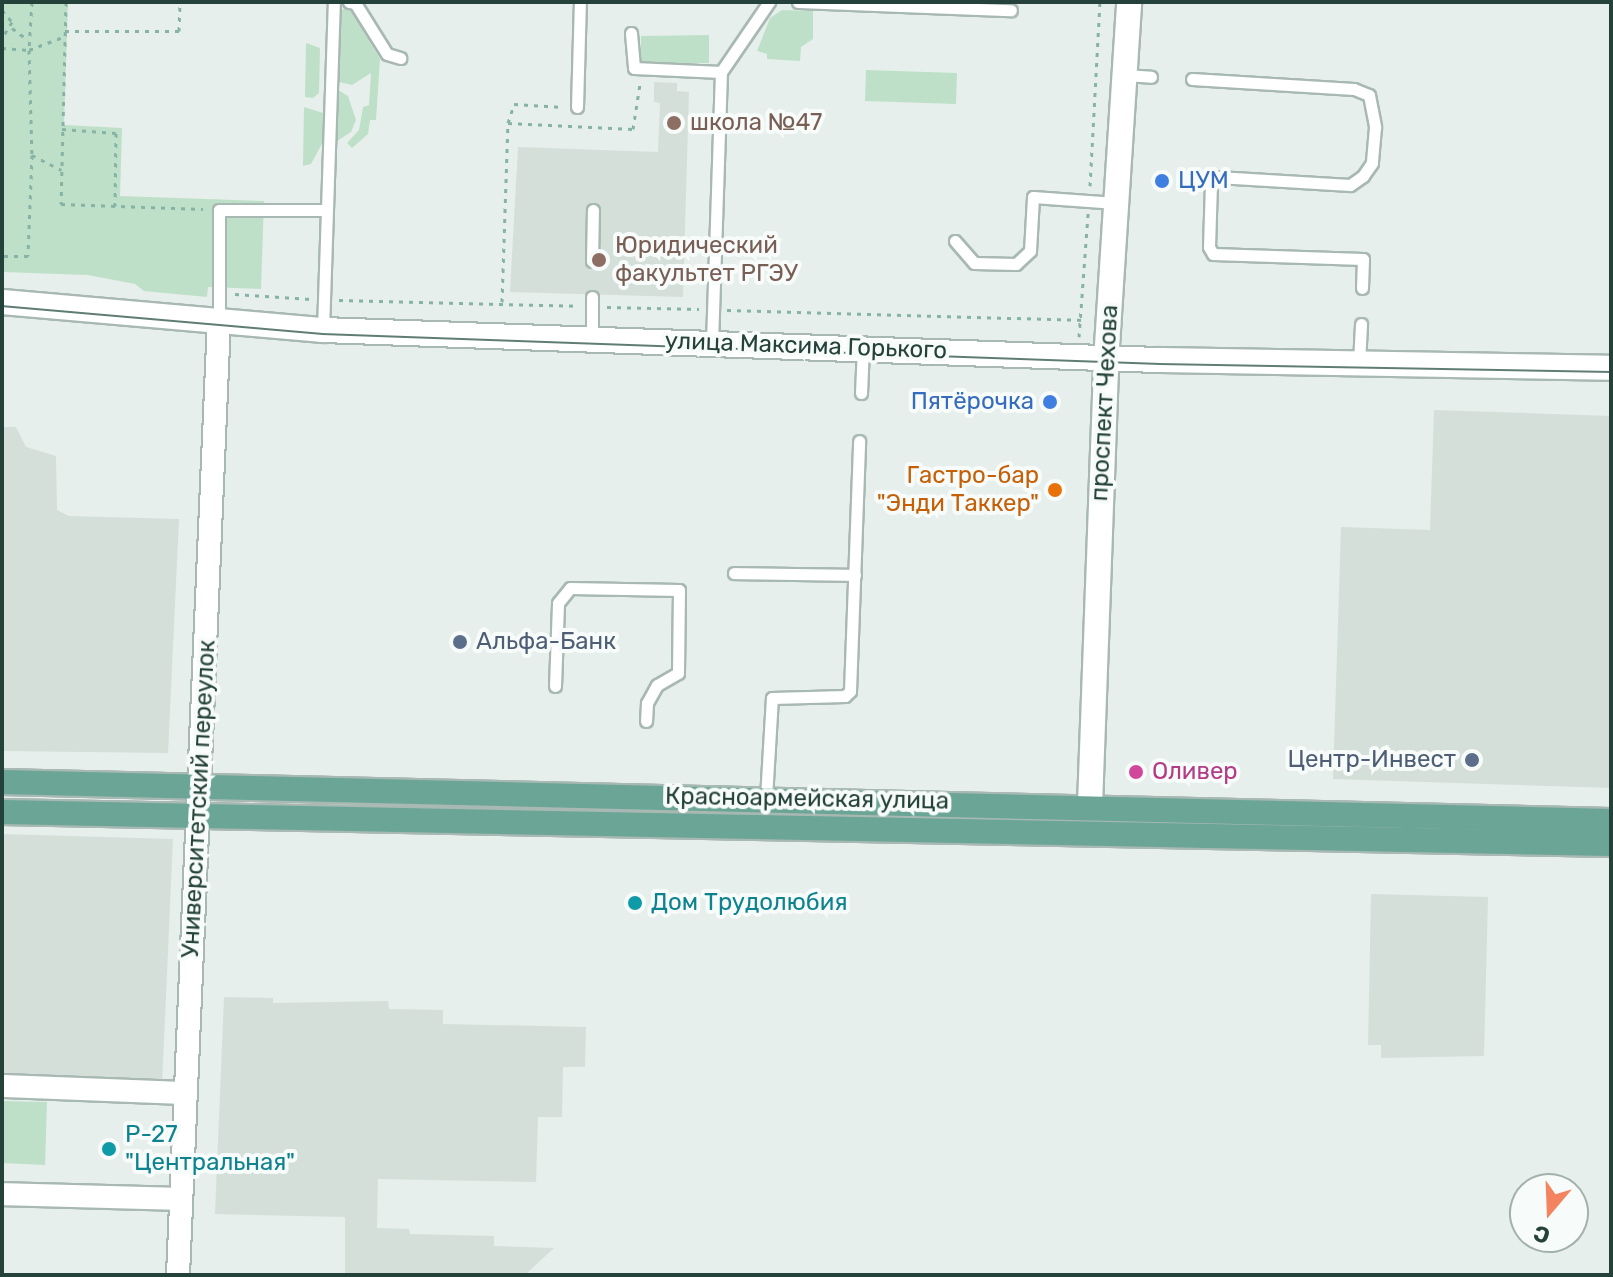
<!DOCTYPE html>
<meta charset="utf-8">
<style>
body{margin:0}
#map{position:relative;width:1613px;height:1277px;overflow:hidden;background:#e6efeb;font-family:Rubik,sans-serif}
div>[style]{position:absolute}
.built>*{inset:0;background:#d4dfda}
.green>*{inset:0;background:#bfe0c8}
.path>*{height:3px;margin-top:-1.5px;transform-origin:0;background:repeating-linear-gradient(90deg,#86b3a5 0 4px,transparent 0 10px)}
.roads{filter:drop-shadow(2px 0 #a8b8b2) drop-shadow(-2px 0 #a8b8b2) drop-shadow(0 2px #a8b8b2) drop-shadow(0 -2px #a8b8b2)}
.service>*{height:11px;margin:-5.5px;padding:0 5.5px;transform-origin:5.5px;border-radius:5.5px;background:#fff}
.minor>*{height:22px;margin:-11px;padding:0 11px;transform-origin:11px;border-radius:11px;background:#fff}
.tertiary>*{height:24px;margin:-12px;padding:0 12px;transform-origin:12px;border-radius:12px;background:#fff}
.secondary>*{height:24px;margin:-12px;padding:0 12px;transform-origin:12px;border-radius:12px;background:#fff}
.primary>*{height:24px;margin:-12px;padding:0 12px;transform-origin:12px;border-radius:12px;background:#6aa596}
.tram>*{height:2px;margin:-1px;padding:0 1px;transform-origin:1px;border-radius:1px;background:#5f7d75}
.dots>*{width:22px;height:22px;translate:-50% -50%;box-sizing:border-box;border:4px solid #f7fbf9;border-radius:50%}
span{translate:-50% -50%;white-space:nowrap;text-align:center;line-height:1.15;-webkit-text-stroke:8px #f7fbf9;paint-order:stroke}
.education-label{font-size:24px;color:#785e54}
.left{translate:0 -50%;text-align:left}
.shop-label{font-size:24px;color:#366cbe}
.right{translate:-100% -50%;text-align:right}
.street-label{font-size:24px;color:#24423a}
.food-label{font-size:24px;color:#c56008}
.service-label{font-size:24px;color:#4e5e75}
.hotel-label{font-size:24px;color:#b23c85}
.culture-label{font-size:24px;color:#0d838f}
.frame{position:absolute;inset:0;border:4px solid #24423a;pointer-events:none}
.north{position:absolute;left:1509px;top:1173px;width:80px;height:80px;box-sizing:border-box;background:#f7fbf9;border:2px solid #a3b1ad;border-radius:50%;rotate:199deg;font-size:22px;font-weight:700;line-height:32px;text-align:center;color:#24423a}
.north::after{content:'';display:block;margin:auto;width:28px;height:36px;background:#f4845f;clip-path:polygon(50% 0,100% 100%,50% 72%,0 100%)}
</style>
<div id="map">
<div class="built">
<div style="clip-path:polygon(654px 82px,677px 83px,677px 91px,689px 92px,683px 297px,510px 292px,518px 147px,658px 152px,660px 103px,654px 102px)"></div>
<div style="clip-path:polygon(1434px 410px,1611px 416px,1611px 788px,1333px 779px,1341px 527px,1430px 530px)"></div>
<div style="clip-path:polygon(2px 427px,16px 427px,26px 447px,56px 456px,57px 510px,69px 516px,179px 519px,168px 753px,2px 751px)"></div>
<div style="clip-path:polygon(2px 834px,173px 839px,162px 1086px,2px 1080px)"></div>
<div style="clip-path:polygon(1371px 894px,1488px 897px,1484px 1056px,1381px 1058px,1381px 1045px,1368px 1045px)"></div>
<div style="clip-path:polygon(224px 997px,273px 998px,273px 1003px,388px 1001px,389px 1009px,443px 1010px,443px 1024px,586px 1027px,585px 1067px,563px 1067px,562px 1117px,538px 1117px,536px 1182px,378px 1179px,377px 1228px,409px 1229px,410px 1234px,494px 1236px,494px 1246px,554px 1248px,525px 1275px,345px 1275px,345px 1217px,215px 1214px)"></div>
</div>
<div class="green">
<div style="clip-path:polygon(2px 2px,68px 2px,64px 125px,122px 128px,120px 196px,264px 201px,261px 289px,208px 287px,207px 297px,144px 291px,135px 284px,88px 275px,2px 272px)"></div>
<div style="clip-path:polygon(349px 8px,380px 59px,376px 120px,370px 120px,368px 134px,352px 148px,347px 143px,359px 130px,363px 107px,369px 105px,371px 73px,352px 85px,335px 81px,339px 10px)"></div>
<div style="clip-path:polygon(782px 10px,813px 11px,813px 39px,801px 47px,800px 61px,767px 59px,767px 54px,757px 51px,770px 18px)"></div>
<div style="clip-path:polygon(709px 35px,709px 63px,641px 64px,641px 36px)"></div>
<div style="clip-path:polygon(306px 43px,320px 48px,319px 93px,313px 98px,305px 97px)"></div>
<div style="clip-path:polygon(866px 70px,957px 73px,956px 104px,865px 101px)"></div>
<div style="clip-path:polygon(335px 88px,348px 96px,356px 120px,351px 132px,334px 143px)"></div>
<div style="clip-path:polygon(304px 107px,323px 113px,323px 142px,311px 164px,303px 166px)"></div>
<div style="clip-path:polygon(2px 1101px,47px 1102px,45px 1165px,2px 1163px)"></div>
</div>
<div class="path">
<div style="left:32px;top:2px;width:48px;rotate:93.6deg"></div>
<div style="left:29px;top:50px;width:39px;rotate:-21deg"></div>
<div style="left:66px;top:2px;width:202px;rotate:91.4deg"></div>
<div style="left:61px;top:204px;width:142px;rotate:2deg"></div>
<div style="left:2px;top:10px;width:16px;rotate:50deg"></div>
<div style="left:12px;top:22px;width:19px;rotate:122deg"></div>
<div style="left:12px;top:28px;width:20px;rotate:37deg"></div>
<div style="left:65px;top:31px;width:114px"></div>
<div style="left:179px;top:31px;width:29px;rotate:-88deg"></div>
<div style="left:2px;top:48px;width:27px;rotate:4deg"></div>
<div style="left:29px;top:50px;width:105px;rotate:88.4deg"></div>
<div style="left:32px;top:155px;width:101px;rotate:92.3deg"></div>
<div style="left:28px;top:256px;width:26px;rotate:180deg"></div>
<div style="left:508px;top:123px;width:125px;rotate:2.7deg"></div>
<div style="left:633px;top:129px;width:46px;rotate:-81.2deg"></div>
<div style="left:62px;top:129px;width:54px;rotate:4.2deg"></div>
<div style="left:116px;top:133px;width:73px;rotate:90.8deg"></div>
<div style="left:32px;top:155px;width:33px;rotate:27deg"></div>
<div style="left:1090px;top:186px;width:184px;rotate:-86.9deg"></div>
<div style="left:235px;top:294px;width:76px;rotate:3.8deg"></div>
<div style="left:339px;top:300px;width:240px;rotate:1.4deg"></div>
<div style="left:502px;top:302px;width:179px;rotate:-88.1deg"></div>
<div style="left:508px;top:123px;width:20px;rotate:-72deg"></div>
<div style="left:514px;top:104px;width:49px;rotate:3.5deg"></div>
<div style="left:607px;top:307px;width:92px;rotate:1.2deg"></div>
<div style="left:727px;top:310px;width:360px;rotate:1.6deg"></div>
<div style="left:1079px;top:337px;width:124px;rotate:-85.8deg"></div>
</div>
<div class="roads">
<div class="service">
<div style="left:349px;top:2px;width:6px;rotate:9deg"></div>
<div style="left:355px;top:3px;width:60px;rotate:57.9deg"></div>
<div style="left:387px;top:54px;width:14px;rotate:17deg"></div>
<div style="left:798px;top:2px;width:213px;rotate:2.2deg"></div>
<div style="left:631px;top:33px;width:35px;rotate:85deg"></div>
<div style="left:634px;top:68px;width:87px;rotate:2.6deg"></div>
<div style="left:1125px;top:75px;width:26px;rotate:4deg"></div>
<div style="left:1192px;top:79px;width:162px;rotate:3.5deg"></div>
<div style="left:1354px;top:89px;width:16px;rotate:22deg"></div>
<div style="left:1369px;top:95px;width:33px;rotate:79deg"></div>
<div style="left:1375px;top:127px;width:36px;rotate:95deg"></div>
<div style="left:1372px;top:163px;width:16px;rotate:125deg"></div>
<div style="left:1363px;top:176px;width:16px;rotate:145deg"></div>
<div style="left:1350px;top:185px;width:133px;rotate:-176.6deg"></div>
<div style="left:1217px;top:177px;width:8px;rotate:135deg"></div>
<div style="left:1211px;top:183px;width:64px;rotate:91.8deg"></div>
<div style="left:1209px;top:247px;width:8px;rotate:60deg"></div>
<div style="left:1213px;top:254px;width:150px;rotate:1.9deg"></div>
<div style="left:1363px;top:259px;width:29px;rotate:92deg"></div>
<div style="left:577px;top:107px;width:105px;rotate:-88.4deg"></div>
<div style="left:955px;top:241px;width:29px;rotate:49deg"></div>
<div style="left:974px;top:263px;width:42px;rotate:1.4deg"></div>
<div style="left:1016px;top:264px;width:19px;rotate:-43deg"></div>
<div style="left:1030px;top:251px;width:54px;rotate:-86.8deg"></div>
<div style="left:1033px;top:197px;width:83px;rotate:4.1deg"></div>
<div style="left:592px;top:261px;width:51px;rotate:-88.9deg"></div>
<div style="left:592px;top:297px;width:42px;rotate:90deg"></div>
<div style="left:219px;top:322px;width:112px;rotate:-90deg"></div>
<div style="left:219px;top:210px;width:107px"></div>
<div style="left:323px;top:330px;width:328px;rotate:-88.1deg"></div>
<div style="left:712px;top:343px;width:271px;rotate:-88.1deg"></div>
<div style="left:721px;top:72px;width:85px;rotate:-55.6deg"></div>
<div style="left:1359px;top:363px;width:39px;rotate:-87deg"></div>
<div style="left:861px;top:393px;width:46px;rotate:-87.5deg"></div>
<div style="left:734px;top:573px;width:121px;rotate:0.9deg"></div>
<div style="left:555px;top:686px;width:83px;rotate:-87.9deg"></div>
<div style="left:558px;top:603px;width:19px;rotate:-51deg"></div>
<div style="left:570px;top:588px;width:109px;rotate:1.1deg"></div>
<div style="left:679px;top:590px;width:83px;rotate:90.7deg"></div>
<div style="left:678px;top:673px;width:24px;rotate:150deg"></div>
<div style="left:657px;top:685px;width:21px;rotate:119deg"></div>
<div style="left:647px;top:703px;width:18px;rotate:93deg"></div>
<div style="left:766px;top:798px;width:100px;rotate:-86.6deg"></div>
<div style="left:772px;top:698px;width:73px;rotate:-1.6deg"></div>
<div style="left:845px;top:696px;width:7px;rotate:-45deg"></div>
<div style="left:850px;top:691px;width:250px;rotate:-87.9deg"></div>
</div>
<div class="minor">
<div style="left:2px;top:1086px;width:183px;rotate:2.2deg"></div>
<div style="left:2px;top:1194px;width:179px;rotate:1.6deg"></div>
<div style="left:178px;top:1275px;width:954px;rotate:-87.54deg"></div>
</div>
<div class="tertiary">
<div style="left:1090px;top:805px;width:444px;rotate:-87.9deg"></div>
<div style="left:1106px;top:361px;width:360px;rotate:-86.3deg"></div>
</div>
<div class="secondary">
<div style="left:2px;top:302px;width:322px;rotate:5deg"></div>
<div style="left:323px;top:330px;width:837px;rotate:2.06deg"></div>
<div style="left:1159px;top:360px;width:452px;rotate:1deg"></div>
</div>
<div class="primary">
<div style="left:2px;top:782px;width:1609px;rotate:1.39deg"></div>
<div style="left:2px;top:812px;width:1609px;rotate:1.14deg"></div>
</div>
</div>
<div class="tram">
<div style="left:2px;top:306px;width:321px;rotate:5deg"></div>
<div style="left:322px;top:334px;width:839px;rotate:2.05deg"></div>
<div style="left:1160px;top:364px;width:451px;rotate:1deg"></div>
</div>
<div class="dots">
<div style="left:674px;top:123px;background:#8d6e63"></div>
<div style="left:1162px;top:181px;background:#3f7fe0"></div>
<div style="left:599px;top:260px;background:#8d6e63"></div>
<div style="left:1050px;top:402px;background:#3f7fe0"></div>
<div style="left:1055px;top:490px;background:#e8710a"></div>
<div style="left:460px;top:642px;background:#5c6f8a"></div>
<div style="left:1472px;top:760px;background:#5c6f8a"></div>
<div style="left:1136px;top:772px;background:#d1479c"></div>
<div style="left:635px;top:903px;background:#0f9aa8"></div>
<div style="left:109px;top:1149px;background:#0f9aa8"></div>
</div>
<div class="education-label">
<span class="left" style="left:690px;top:123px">школа №47</span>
<span class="left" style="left:615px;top:260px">Юридический<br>факультет РГЭУ</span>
</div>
<div class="shop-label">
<span class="left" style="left:1178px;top:181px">ЦУМ</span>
<span class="right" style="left:1034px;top:402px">Пятёрочка</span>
</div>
<div class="street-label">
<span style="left:806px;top:346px;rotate:2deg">улица Максима Горького</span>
<span style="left:1105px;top:403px;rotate:-87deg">проспект Чехова</span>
<span style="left:199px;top:799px;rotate:-87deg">Университетский переулок</span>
<span style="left:807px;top:799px;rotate:1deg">Красноармейская улица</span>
</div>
<div class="food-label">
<span class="right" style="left:1039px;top:490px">Гастро-бар<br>"Энди Таккер"</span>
</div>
<div class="service-label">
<span class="left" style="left:476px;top:642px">Альфа-Банк</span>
<span class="right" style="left:1456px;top:760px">Центр-Инвест</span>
</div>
<div class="hotel-label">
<span class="left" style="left:1152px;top:772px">Оливер</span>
</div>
<div class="culture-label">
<span class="left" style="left:651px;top:903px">Дом Трудолюбия</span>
<span class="left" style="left:125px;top:1149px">Р-27<br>"Центральная"</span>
</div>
<div class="frame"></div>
<div class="north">С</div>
</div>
